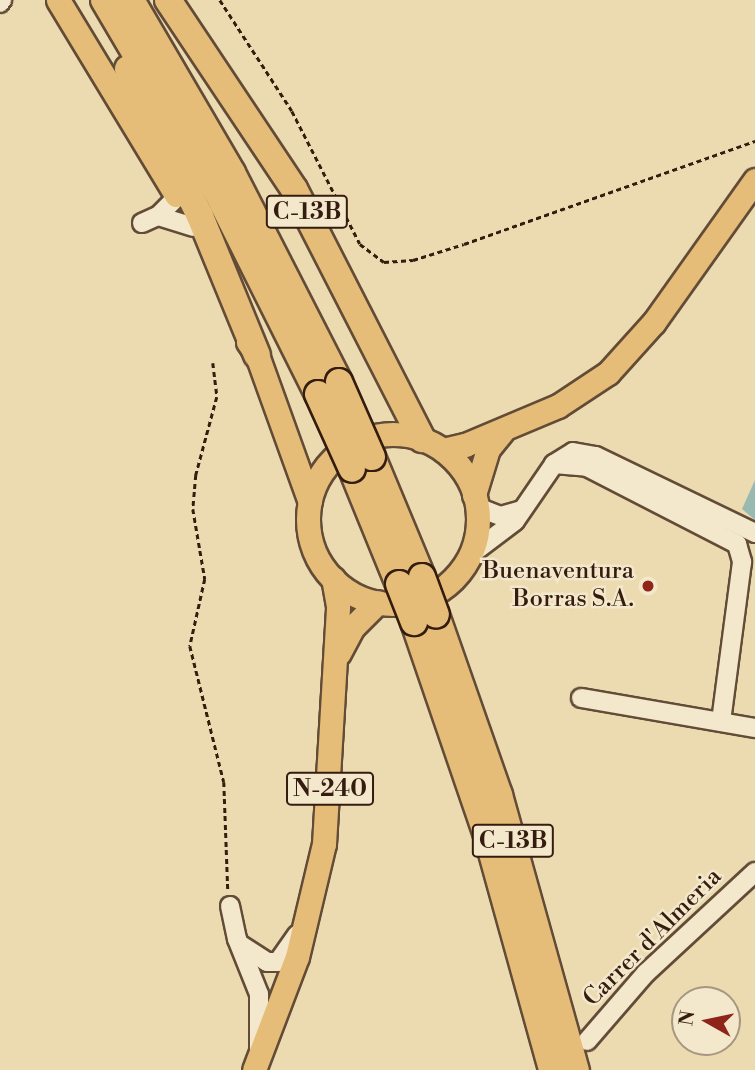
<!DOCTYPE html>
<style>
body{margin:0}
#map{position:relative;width:755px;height:1070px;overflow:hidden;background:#ecdab0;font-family:"Libre Bodoni",serif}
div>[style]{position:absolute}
.water>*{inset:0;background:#99bab1}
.path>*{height:2.5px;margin-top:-1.25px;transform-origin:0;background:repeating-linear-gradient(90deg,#341c0f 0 5px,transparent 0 8.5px)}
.roads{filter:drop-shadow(2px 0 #624c37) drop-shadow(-2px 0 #624c37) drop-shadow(0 2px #624c37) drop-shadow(0 -2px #624c37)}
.minor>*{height:18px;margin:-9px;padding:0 9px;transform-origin:9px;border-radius:9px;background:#f3e7cc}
.major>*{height:23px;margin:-11.5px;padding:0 11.5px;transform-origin:11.5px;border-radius:11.5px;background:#e6bd78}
.major>.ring{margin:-11.5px;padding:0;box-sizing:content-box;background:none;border:23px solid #e6bd78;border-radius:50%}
.highway>*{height:26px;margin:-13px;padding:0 13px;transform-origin:13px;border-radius:13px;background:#e6bd78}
.bridges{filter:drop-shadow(2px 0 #341c0f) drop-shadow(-2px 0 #341c0f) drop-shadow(0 2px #341c0f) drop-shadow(0 -2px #341c0f)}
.highway-bridge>*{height:26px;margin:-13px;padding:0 13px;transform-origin:13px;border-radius:13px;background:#e6bd78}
.dots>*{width:19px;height:19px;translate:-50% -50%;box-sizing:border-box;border:4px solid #f3e7cc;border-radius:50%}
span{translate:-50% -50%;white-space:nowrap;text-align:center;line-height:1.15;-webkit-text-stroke:5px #f3e7cc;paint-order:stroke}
.shield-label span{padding:2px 5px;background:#f3e7cc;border:2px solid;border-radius:5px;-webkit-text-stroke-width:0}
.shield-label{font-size:23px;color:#341c0f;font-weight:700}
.poi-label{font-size:24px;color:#341c0f}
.right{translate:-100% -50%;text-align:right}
.street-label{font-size:24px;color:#341c0f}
.north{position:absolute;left:671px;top:986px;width:70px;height:70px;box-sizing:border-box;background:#f3e7cc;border:2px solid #a79680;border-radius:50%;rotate:279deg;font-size:19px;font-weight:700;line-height:28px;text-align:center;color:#341c0f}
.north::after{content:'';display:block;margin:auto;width:24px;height:32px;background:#8f2418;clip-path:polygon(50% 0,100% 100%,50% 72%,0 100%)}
</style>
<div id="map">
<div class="water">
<div style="clip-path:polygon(755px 480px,755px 520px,742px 509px)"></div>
</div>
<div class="path">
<div style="left:220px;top:0;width:132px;rotate:57deg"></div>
<div style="left:292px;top:111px;width:149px;rotate:62.9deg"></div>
<div style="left:360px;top:244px;width:30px;rotate:37deg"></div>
<div style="left:384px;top:262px;width:29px;rotate:-4deg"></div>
<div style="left:413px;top:260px;width:53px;rotate:-17.4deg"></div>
<div style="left:464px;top:244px;width:309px;rotate:-19.5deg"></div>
<div style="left:213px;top:363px;width:34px;rotate:83deg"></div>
<div style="left:217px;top:397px;width:81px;rotate:105.1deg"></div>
<div style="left:196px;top:475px;width:34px;rotate:95deg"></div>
<div style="left:193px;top:509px;width:71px;rotate:80.3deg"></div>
<div style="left:205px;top:579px;width:69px;rotate:102.6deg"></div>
<div style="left:190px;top:646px;width:140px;rotate:76deg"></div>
<div style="left:224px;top:782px;width:110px;rotate:87.9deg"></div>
</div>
<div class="roads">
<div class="minor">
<div style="left:0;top:3px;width:4px;rotate:-56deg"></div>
<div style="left:158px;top:216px;width:37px;rotate:17deg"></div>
<div style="left:142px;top:223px;width:17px;rotate:-24deg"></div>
<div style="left:158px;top:216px;width:27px;rotate:-45deg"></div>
<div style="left:554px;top:464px;width:33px;rotate:5deg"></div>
<div style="left:587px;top:467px;width:169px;rotate:27.2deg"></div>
<div style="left:737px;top:544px;width:19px;rotate:74deg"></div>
<div style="left:742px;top:562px;width:161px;rotate:97.5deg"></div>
<div style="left:477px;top:507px;width:26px;rotate:21deg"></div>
<div style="left:501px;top:516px;width:22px;rotate:-16deg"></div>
<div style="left:470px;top:555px;width:56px;rotate:-37.1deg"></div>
<div style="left:515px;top:521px;width:69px;rotate:-55.6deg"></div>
<div style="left:554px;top:464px;width:22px;rotate:-32deg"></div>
<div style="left:573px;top:452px;width:23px;rotate:10deg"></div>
<div style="left:596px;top:456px;width:177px;rotate:25.8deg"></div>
<div style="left:581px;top:698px;width:177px;rotate:9.8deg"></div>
<div style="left:230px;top:906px;width:34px;rotate:78deg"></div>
<div style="left:237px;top:939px;width:59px;rotate:68.2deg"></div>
<div style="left:259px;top:994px;width:55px;rotate:90deg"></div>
<div style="left:241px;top:945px;width:31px;rotate:33deg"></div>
<div style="left:267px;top:962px;width:11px"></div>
<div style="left:278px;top:962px;width:33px;rotate:-55deg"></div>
<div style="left:587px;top:1041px;width:90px;rotate:-49.1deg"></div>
<div style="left:646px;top:973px;width:149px;rotate:-42.8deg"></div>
</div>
<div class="major">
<div style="left:58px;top:0;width:228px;rotate:58.8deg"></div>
<div style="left:248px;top:342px;width:16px;rotate:55deg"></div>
<div style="left:257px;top:355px;width:156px;rotate:70.2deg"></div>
<div class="ring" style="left:308px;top:434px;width:147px;height:147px"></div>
<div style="left:443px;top:450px;width:23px;rotate:-13deg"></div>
<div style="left:465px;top:445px;width:101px;rotate:-22.8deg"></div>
<div style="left:558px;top:406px;width:60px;rotate:-33.4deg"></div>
<div style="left:608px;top:373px;width:69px;rotate:-48deg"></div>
<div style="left:654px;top:322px;width:174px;rotate:-54.6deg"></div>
<div style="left:474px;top:495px;width:48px;rotate:-73.1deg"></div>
<div style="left:488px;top:449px;width:22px;rotate:-51deg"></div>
<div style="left:339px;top:653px;width:30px;rotate:-62deg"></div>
<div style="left:353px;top:627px;width:35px;rotate:-45deg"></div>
<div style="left:254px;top:1070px;width:121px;rotate:-69.2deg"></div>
<div style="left:297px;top:957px;width:116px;rotate:-76.6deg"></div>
<div style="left:324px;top:844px;width:238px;rotate:-86.6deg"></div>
<div style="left:338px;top:606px;width:28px;rotate:-100deg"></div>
</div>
<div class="highway">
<div style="left:104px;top:0;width:223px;rotate:59.5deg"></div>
<div style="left:217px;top:192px;width:226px;rotate:63.4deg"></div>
<div style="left:131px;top:0;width:200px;rotate:59.7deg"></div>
<div style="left:232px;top:173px;width:235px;rotate:62.9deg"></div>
<div style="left:168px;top:0;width:227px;rotate:56.3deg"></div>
<div style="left:294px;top:189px;width:281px;rotate:62.9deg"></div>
<div style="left:128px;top:69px;width:164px;rotate:63.9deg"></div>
<div style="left:200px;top:216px;width:150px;rotate:67.7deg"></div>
<div style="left:372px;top:457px;width:130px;rotate:67.4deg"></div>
<div style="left:352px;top:469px;width:124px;rotate:67.8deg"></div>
<div style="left:436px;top:615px;width:191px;rotate:70.7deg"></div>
<div style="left:499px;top:795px;width:286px;rotate:74.4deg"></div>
<div style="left:414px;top:622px;width:225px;rotate:71.1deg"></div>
<div style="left:487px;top:835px;width:244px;rotate:74.5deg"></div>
</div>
</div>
<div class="bridges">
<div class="highway-bridge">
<div style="left:339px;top:382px;width:82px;rotate:66.3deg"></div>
<div style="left:318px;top:394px;width:82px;rotate:65.6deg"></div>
<div style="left:422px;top:577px;width:40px;rotate:69.8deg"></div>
<div style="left:399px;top:584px;width:41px;rotate:68.5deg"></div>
</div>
</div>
<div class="dots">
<div style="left:648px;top:586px;background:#8f2418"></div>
</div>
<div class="shield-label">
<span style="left:307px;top:212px">C-13B</span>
<span style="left:330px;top:789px">N-240</span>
<span style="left:513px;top:841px">C-13B</span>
</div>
<div class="poi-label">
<span class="right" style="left:634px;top:586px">Buenaventura<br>Borras S.A.</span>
</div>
<div class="street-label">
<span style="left:653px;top:938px;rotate:-45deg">Carrer d'Almeria</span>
</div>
<div class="north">N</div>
</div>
